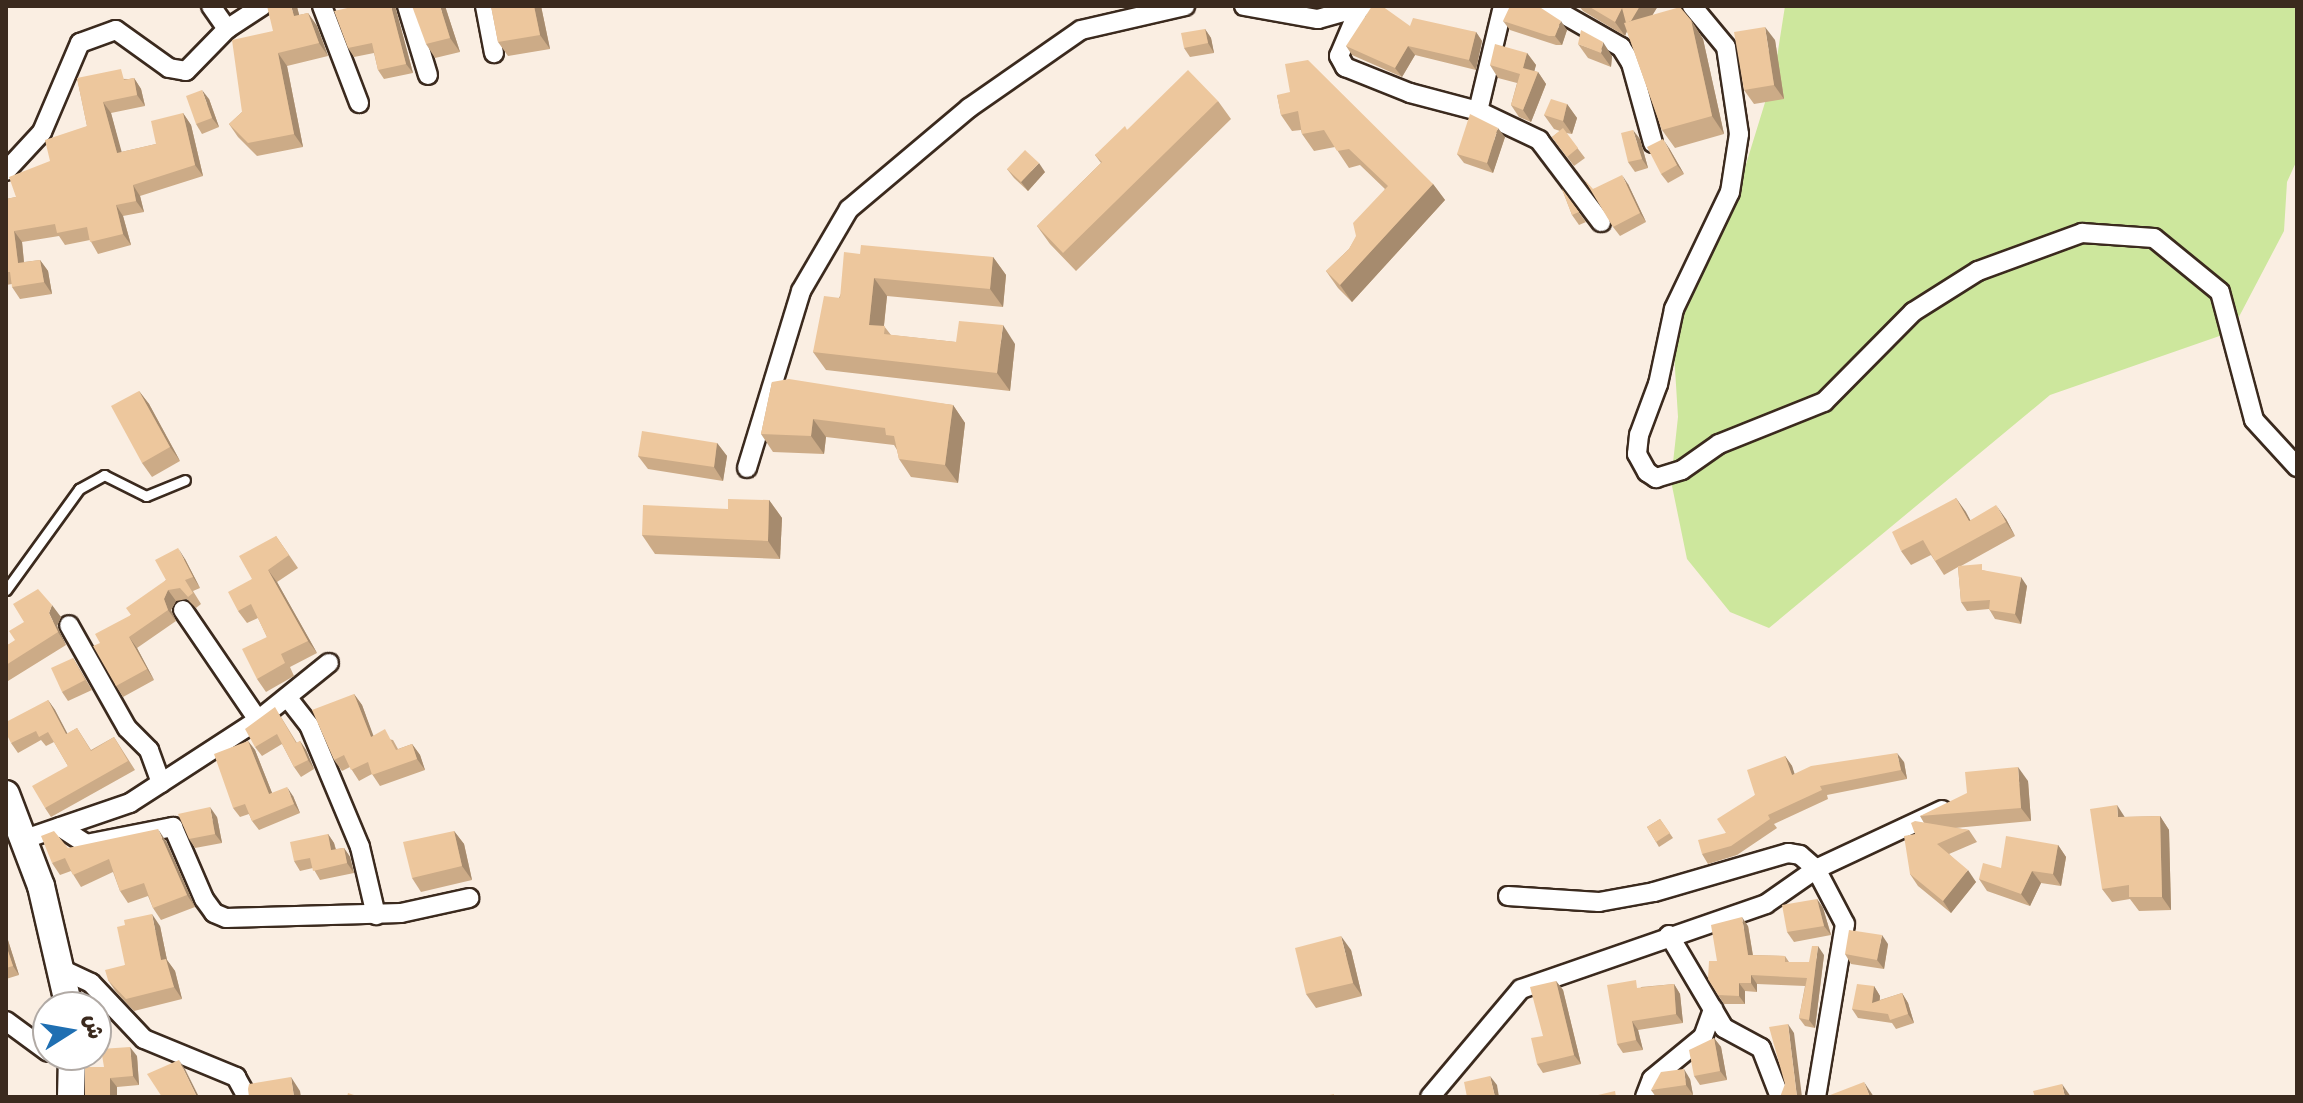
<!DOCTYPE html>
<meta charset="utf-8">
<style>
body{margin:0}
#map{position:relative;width:2303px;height:1103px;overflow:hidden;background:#faeee2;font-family:"Shantell Sans","Playpen Sans Arabic",sans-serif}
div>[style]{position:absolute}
.green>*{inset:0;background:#cde79d}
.roads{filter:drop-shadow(2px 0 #3b2a1e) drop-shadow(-2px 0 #3b2a1e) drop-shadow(0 2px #3b2a1e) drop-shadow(0 -2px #3b2a1e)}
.service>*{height:9px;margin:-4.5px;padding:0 4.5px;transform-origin:4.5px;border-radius:4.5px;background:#fff}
.minor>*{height:18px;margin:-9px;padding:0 9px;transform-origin:9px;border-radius:9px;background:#fff}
.secondary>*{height:26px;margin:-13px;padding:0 13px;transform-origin:13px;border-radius:13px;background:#fff}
.wall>*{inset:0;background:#ccab87}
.shaded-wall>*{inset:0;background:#a68b6e}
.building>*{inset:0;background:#edc79d}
span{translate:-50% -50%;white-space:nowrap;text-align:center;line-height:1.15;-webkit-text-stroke:7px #fff;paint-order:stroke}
.frame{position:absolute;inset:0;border:8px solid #3b2a1e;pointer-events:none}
.north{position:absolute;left:32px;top:991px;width:80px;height:80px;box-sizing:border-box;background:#fff;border:2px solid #b1aaa5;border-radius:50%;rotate:79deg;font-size:22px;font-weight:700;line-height:32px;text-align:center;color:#3b2a1e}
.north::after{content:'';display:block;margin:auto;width:28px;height:36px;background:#1f6fb2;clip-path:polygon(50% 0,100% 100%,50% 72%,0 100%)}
</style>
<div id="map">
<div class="green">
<div style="clip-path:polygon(1785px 6px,2297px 6px,2297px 160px,2287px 182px,2284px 231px,2231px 332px,2050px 395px,1769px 628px,1730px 612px,1687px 559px,1671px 481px,1678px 417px,1672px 321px,1735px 200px,1775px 70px)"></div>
</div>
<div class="roads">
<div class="service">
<div style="left:6px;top:590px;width:125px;rotate:-54.1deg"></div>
<div style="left:79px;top:489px;width:29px;rotate:-29deg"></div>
<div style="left:104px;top:475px;width:47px;rotate:26.6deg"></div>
<div style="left:146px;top:496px;width:42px;rotate:-22.3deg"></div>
</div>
<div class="minor">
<div style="left:211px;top:6px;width:28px;rotate:55deg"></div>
<div style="left:322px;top:6px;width:104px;rotate:69.1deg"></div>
<div style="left:407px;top:6px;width:72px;rotate:73.1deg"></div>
<div style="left:485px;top:6px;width:48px;rotate:79.2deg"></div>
<div style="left:1244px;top:6px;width:75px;rotate:10deg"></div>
<div style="left:1318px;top:19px;width:49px;rotate:-15.5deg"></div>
<div style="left:1503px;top:6px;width:108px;rotate:103.4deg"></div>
<div style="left:1478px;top:111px;width:68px;rotate:25.4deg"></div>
<div style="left:1539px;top:140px;width:103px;rotate:52.9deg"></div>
<div style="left:1549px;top:6px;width:83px;rotate:29.7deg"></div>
<div style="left:1621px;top:47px;width:19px;rotate:58deg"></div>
<div style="left:1631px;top:63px;width:83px;rotate:74.6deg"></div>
<div style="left:1692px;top:6px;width:53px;rotate:50.3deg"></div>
<div style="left:1726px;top:47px;width:88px;rotate:81.5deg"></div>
<div style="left:1739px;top:134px;width:59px;rotate:98.8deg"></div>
<div style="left:1730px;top:192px;width:130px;rotate:115.6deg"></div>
<div style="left:1674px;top:309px;width:77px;rotate:102deg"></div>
<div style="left:1658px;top:384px;width:54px;rotate:110.4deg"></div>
<div style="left:1639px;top:435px;width:19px;rotate:96deg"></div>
<div style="left:1637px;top:454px;width:21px;rotate:61deg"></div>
<div style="left:1647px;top:472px;width:11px;rotate:34deg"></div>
<div style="left:1656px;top:478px;width:27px;rotate:-17deg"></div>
<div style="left:1682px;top:470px;width:45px;rotate:-35.1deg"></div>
<div style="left:1719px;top:444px;width:113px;rotate:-21.8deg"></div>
<div style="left:1824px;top:402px;width:127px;rotate:-45.3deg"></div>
<div style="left:1913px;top:312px;width:77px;rotate:-32.2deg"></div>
<div style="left:1978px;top:271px;width:111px;rotate:-20.1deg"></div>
<div style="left:2082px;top:233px;width:72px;rotate:4deg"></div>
<div style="left:2154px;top:238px;width:85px;rotate:39.3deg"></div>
<div style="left:2220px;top:292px;width:132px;rotate:75.1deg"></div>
<div style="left:2254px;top:420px;width:64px;rotate:47.5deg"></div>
<div style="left:1359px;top:9px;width:51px;rotate:113.1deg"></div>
<div style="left:1339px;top:56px;width:13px;rotate:61deg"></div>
<div style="left:1345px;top:67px;width:70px;rotate:21.8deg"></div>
<div style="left:1410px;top:93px;width:70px;rotate:14.8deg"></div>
<div style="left:6px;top:171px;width:53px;rotate:-47.3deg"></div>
<div style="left:42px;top:132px;width:97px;rotate:-66.9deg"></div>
<div style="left:80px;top:43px;width:38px;rotate:-20deg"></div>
<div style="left:116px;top:30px;width:65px;rotate:35.6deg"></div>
<div style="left:169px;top:68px;width:17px;rotate:10deg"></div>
<div style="left:186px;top:71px;width:59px;rotate:-45.7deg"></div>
<div style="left:227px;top:29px;width:42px;rotate:-33.3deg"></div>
<div style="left:747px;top:468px;width:185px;rotate:-73deg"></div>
<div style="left:801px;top:291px;width:95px;rotate:-59.7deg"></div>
<div style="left:849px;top:209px;width:157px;rotate:-40.1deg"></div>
<div style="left:969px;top:108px;width:136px;rotate:-34.9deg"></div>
<div style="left:1081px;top:30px;width:107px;rotate:-13deg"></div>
<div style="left:183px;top:610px;width:133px;rotate:55.7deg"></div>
<div style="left:287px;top:697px;width:36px;rotate:52deg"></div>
<div style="left:309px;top:725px;width:132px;rotate:67.3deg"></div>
<div style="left:360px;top:847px;width:70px;rotate:76.8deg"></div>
<div style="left:161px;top:783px;width:116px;rotate:-33deg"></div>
<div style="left:258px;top:720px;width:91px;rotate:-38.8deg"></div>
<div style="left:60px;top:827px;width:31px;rotate:33deg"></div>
<div style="left:86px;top:844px;width:89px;rotate:-11.1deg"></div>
<div style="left:173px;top:827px;width:78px;rotate:66.7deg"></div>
<div style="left:204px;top:899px;width:17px;rotate:54deg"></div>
<div style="left:214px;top:913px;width:13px;rotate:23deg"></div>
<div style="left:226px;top:918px;width:175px;rotate:-1.6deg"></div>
<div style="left:401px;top:913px;width:70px;rotate:-12.4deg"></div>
<div style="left:25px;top:839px;width:111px;rotate:-18.9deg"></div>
<div style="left:130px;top:803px;width:37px;rotate:-33deg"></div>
<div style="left:161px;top:783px;width:35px;rotate:-110deg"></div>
<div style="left:149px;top:750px;width:31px;rotate:-135deg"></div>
<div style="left:127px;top:728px;width:118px;rotate:-119.4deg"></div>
<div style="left:1508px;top:896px;width:91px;rotate:3.8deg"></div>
<div style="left:1599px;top:902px;width:56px;rotate:-10.3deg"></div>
<div style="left:1654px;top:892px;width:140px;rotate:-16.2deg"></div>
<div style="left:1788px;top:853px;width:12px;rotate:9deg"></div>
<div style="left:1800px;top:855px;width:21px;rotate:41deg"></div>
<div style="left:1816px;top:869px;width:62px;rotate:62.2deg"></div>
<div style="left:1845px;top:924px;width:175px;rotate:99.5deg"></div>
<div style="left:1669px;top:935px;width:108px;rotate:59.4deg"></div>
<div style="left:1724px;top:1028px;width:42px;rotate:28.4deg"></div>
<div style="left:1761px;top:1048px;width:53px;rotate:68.8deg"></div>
<div style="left:61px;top:969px;width:33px;rotate:25deg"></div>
<div style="left:91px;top:983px;width:77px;rotate:46.6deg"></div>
<div style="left:144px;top:1039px;width:100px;rotate:22.4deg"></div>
<div style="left:236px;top:1077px;width:23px;rotate:61deg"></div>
<div style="left:6px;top:1021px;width:52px;rotate:36.4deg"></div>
<div style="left:1430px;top:1097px;width:141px;rotate:-49.9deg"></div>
<div style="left:1521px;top:989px;width:259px;rotate:-19.1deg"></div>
<div style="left:1766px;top:904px;width:61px;rotate:-35deg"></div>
<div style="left:1816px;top:869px;width:139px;rotate:-25.1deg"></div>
<div style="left:1645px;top:1097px;width:19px;rotate:-69deg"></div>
<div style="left:1652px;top:1079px;width:66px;rotate:-39.5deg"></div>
<div style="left:1703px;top:1037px;width:30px;rotate:-70deg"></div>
</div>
<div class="secondary">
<div style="left:6px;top:794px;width:98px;rotate:69.2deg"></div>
<div style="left:41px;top:886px;width:124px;rotate:77deg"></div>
<div style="left:71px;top:1097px;width:42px;rotate:-88.6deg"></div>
</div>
</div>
<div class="wall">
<div style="clip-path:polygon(395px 6px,413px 73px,384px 79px,378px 70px,374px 53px,354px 57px,348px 48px)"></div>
<div style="clip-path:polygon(445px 6px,460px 52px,435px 58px,426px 44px)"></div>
<div style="clip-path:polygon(491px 6px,541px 6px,550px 49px,508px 56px,498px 42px)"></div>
<div style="clip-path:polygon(1579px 6px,1658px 6px,1652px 15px,1691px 20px,1703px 39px,1724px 134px,1675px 148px,1662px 130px,1627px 31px,1625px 36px,1583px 11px)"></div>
<div style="clip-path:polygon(297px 7px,299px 15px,308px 13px,317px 26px,328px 56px,287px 66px,303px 147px,257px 156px,238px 137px,229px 124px,242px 112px,273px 31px)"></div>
<div style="clip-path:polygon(1503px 21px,1567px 30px,1562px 45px,1556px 45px,1510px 30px)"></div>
<div style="clip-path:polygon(1410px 26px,1476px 32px,1482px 41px,1476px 70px,1415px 55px,1402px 77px,1352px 55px,1346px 46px)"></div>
<div style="clip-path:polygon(1205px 29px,1211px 38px,1214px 53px,1190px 57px,1184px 48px)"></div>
<div style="clip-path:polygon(1775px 40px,1784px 99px,1754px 104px,1744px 90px)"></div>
<div style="clip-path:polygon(1578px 44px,1612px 56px,1611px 67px,1588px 58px)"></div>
<div style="clip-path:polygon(1527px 53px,1536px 65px,1534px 71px,1538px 72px,1546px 84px,1531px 122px,1519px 117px,1511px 105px,1517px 83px,1498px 78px,1490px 65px)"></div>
<div style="clip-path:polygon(77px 78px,129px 79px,134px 78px,141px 89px,145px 106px,111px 113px,121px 152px,156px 144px,183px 113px,191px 125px,203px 176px,140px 196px,144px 212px,123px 216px,131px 245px,98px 254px,90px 240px,65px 245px,59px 236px,22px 242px,24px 262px,40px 260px,48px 271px,52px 294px,20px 299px,12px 287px,12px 284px,6px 285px,6px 199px,16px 197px,87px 126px)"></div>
<div style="clip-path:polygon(1277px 95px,1433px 184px,1445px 200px,1352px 302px,1338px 288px,1326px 271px,1349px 249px,1385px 189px,1360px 165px,1349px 168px,1335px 147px,1314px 151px,1302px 134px,1301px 130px,1292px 131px,1281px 115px)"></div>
<div style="clip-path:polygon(209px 99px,219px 127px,202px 134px,196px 124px)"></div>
<div style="clip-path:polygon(1218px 101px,1231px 119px,1076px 271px,1050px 244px,1037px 226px,1101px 163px,1095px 155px,1127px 130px)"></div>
<div style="clip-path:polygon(1567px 104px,1577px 118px,1572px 134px,1566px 133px,1585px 158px,1574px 166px,1552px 137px,1560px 131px,1554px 129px,1544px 115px)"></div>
<div style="clip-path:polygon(1505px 137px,1493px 173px,1464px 163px,1457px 154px)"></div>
<div style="clip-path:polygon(1640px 139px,1648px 168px,1635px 172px,1628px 162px)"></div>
<div style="clip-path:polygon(1669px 148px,1684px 174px,1668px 183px,1661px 174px)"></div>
<div style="clip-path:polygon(1007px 169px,1045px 172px,1028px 191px,1014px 178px)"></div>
<div style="clip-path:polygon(1628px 184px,1646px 222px,1620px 236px,1613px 227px,1593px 189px)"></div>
<div style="clip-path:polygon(1562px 189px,1586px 222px,1579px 225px,1572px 215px)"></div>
<div style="clip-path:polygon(860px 254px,993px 257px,1006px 275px,1003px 307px,887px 296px,884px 326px,891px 335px,956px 342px,1015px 344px,1010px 391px,826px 370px,813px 352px)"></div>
<div style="clip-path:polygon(772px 382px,953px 405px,965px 423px,958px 483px,911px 477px,899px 459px,897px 450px,894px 445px,826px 437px,824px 454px,773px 452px,761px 434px)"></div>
<div style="clip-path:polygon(139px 391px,149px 404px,180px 461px,152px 477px,142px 463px)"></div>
<div style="clip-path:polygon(717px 443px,727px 456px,723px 481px,648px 469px,638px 456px)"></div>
<div style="clip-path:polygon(1956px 498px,1970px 520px,2006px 519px,2015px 536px,1961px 566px,1986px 571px,2027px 586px,2021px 624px,1995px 619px,1989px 609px,1967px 611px,1961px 602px,1958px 567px,1944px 575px,1931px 555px,1911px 565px,1901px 551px)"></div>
<div style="clip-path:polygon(769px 500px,782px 518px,780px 559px,655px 554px,642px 535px,728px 509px)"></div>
<div style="clip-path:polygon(276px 536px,298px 568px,277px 582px,317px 653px,290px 667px,294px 676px,266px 692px,257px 679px,267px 637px,258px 618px,247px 623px,238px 611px,252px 579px)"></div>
<div style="clip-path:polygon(185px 559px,200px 588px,193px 591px,201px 604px,196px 608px,187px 599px,176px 601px,171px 610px,176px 621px,137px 648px,154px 680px,123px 697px,116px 686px,100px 643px,131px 615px,166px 580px)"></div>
<div style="clip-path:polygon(61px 617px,57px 626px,66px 645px,8px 681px,6px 679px,6px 646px)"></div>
<div style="clip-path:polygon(73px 658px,92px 690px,68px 701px,62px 692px)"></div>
<div style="clip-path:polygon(354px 694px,362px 705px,373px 736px,393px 740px,398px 749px,412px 744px,420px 755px,425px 770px,380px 786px,372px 774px,359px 781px,350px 767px,342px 771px,334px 760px)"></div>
<div style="clip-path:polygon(48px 700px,55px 710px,67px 734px,77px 728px,91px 750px,114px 737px,135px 770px,51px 817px,45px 808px,68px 766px,54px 742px,46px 746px,41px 740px,18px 753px,11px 743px)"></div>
<div style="clip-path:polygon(281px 717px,297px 743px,300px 741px,306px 750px,314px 769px,301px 777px,294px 767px,282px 744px,262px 756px,255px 747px)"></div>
<div style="clip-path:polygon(248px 741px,255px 750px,272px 793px,293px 796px,300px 813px,259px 830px,252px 821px,249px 814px,240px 817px,233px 808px)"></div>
<div style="clip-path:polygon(1785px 756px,1792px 766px,1794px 774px,1904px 762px,1907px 779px,1827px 795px,1828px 799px,1774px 824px,1777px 828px,1737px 855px,1708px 864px,1702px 854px,1726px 833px)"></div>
<div style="clip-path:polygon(2028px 781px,2031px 821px,1955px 828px,1969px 830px,1977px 842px,1949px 854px,1976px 882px,1951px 913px,1918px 886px,1910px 874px,1915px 834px,1924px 823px,1920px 816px)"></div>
<div style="clip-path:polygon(2160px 816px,2169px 830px,2171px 910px,2139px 911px,2130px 899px,2112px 902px,2102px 889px,2125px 817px)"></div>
<div style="clip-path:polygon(217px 817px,222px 843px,195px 848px,189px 839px)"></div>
<div style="clip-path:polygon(1660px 819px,1673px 838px,1659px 847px,1647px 827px)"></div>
<div style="clip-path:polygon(454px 831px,464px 844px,472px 880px,421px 892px,412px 878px)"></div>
<div style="clip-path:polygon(328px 834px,334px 843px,336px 849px,344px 848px,350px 857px,354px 873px,320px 880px,313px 868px,300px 871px,294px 861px)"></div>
<div style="clip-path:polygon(166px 841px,195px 907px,161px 920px,153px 908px,148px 896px,128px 903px,120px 891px,113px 872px,81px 887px,71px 871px,60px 875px,52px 863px,68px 848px)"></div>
<div style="clip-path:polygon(2058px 845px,2066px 857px,2061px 886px,2041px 883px,2030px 906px,1987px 891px,1979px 879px)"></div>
<div style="clip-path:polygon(1817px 899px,1823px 908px,1831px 935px,1794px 942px,1787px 932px)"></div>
<div style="clip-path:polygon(160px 926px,167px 960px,175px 971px,182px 999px,134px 1011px,116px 992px,108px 980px,125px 965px)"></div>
<div style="clip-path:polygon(1748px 926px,1753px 955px,1785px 956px,1789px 962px,1809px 962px,1824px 955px,1815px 1028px,1805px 1026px,1799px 1018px,1805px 986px,1757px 984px,1757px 992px,1745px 991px,1745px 1004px,1724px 1004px,1718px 995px,1717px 961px)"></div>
<div style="clip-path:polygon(6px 934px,19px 975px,6px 979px)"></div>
<div style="clip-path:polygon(1888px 944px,1884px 969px,1851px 964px,1845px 954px)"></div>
<div style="clip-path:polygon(1351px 950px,1362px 996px,1316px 1008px,1306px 994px)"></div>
<div style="clip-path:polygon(1556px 981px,1563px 990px,1581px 1064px,1543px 1073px,1537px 1064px)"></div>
<div style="clip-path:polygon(1674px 984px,1680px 994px,1683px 1023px,1638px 1030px,1643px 1050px,1623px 1053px,1617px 1044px,1641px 987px)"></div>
<div style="clip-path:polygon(1874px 986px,1880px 996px,1880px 1000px,1902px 993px,1908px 1003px,1914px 1023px,1896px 1029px,1892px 1023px,1858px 1018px,1852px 1009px)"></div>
<div style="clip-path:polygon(1714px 1038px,1721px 1047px,1727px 1080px,1700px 1085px,1694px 1076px)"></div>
<div style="clip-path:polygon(137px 1056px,139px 1085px,117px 1087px,117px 1097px,85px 1097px,104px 1067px)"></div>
<div style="clip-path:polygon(1690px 1079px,1693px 1095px,1675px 1097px,1656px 1097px,1651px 1090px)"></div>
</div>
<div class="shaded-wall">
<div style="clip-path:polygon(291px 6px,297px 7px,303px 29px,294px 16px)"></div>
<div style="clip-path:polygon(391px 6px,395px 6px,413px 73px,406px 64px)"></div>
<div style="clip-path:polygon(440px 6px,445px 6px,460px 52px,450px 38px)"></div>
<div style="clip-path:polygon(534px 6px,541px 6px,550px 49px,540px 35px)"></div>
<div style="clip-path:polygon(1640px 6px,1658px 6px,1637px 41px,1628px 28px,1625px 36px,1615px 22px,1622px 8px)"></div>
<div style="clip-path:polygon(308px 13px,317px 26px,328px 56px,319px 43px)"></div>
<div style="clip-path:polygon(1691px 20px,1703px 39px,1724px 134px,1712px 116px)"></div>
<div style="clip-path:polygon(1561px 21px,1567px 30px,1562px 45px,1555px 36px)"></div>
<div style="clip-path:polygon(1765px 27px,1775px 40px,1784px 99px,1774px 85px)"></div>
<div style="clip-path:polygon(1205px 29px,1211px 38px,1214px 53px,1208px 43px)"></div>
<div style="clip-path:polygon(1476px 32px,1482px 41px,1476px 70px,1469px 60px)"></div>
<div style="clip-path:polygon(1603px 42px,1612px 56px,1611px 67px,1601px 53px)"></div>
<div style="clip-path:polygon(1408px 46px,1415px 55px,1402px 77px,1395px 68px)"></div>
<div style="clip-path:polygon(278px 53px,287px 66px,303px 147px,294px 134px)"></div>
<div style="clip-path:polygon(1527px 53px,1536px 65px,1532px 80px,1523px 68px)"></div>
<div style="clip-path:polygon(1538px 72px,1546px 84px,1531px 122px,1523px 110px)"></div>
<div style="clip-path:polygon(134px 78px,141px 89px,145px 106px,137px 95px)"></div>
<div style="clip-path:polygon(202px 90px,209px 99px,219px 127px,212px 118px)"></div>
<div style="clip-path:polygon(103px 102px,111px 113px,125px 164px,117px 153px)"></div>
<div style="clip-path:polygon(1567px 104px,1577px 118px,1572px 134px,1563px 121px)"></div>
<div style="clip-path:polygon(183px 113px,191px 125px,203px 176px,195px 165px)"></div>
<div style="clip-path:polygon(1498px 128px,1505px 137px,1493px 173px,1487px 163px)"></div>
<div style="clip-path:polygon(1633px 130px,1640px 139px,1648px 168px,1642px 159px)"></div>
<div style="clip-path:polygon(1663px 139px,1669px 148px,1684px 174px,1677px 165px)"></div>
<div style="clip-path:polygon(1039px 163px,1045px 172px,1028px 191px,1021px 182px)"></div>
<div style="clip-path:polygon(1622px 175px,1628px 184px,1646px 222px,1640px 213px)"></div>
<div style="clip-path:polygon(1433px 184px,1445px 200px,1352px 302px,1340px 285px)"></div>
<div style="clip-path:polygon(133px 185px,140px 196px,144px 212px,136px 201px)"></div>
<div style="clip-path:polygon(116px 205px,123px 216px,131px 245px,123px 234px)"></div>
<div style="clip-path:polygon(14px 231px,22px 242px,25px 274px,18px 263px)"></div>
<div style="clip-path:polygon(993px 257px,1006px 275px,1003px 307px,990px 289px)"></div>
<div style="clip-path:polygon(40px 260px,48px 271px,52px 294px,44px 282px)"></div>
<div style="clip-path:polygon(874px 278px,887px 296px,882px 343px,869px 325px)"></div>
<div style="clip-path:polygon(1003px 325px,1015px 344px,1010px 391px,997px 373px)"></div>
<div style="clip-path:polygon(139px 391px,149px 404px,180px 461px,170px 447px)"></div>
<div style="clip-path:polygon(953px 405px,965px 423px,958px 483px,945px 465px)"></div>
<div style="clip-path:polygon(813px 419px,826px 437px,824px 454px,811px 436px)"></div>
<div style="clip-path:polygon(717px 443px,727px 456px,723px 481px,714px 467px)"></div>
<div style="clip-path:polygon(1956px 498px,1966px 512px,1978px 535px,1969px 521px)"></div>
<div style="clip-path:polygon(769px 500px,782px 518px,780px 559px,768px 541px)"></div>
<div style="clip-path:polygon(1996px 505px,2006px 519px,2015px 536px,2006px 522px)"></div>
<div style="clip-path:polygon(178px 548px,185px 559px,200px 588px,193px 577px)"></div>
<div style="clip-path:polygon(268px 570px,277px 582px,317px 653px,308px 641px)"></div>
<div style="clip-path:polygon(2021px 577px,2027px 586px,2021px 624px,2015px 614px)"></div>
<div style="clip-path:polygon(168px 590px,176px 601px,171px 610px,176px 621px,168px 610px,164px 599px)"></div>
<div style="clip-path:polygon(52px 605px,61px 617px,57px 626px,66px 645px,58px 632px,49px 613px)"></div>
<div style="clip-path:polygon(129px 637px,137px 648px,154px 680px,147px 669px)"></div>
<div style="clip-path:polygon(354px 694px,362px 705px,378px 748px,371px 737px)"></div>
<div style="clip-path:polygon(48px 700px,55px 710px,73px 744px,66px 734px)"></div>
<div style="clip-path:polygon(248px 741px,255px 750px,276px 803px,269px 794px)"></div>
<div style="clip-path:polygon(300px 741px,306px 750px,314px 769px,308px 760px)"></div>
<div style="clip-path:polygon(412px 744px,420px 755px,425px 770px,417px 759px)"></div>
<div style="clip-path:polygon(1897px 753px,1904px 762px,1907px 779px,1901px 770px)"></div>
<div style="clip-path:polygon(1785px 756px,1792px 766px,1798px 784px,1792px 775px)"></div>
<div style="clip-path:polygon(2018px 767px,2028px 781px,2031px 821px,2021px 808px)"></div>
<div style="clip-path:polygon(287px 787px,293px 796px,300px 813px,294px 804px)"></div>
<div style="clip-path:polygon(2117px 805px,2126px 819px,2118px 817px)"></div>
<div style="clip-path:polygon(210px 807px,217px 817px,222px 843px,215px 834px)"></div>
<div style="clip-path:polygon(2160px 816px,2169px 830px,2171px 910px,2162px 897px)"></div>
<div style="clip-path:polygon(158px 829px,166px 841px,195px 907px,187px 895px)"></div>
<div style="clip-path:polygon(454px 831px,464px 844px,472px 880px,462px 866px)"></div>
<div style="clip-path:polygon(328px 834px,334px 843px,338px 860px,331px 850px)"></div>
<div style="clip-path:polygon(2058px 845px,2066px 857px,2061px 886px,2053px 874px)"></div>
<div style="clip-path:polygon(344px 848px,350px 857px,354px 873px,347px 863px)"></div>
<div style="clip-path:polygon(1968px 870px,1976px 882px,1951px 913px,1943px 901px)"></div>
<div style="clip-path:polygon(2032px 871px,2041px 883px,2030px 906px,2021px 894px)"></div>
<div style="clip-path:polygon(1817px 899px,1823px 908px,1831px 935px,1824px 926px)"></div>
<div style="clip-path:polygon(152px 914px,160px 926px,167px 960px,175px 971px,182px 999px,174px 987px,161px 960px)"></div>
<div style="clip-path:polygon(1742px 917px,1748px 926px,1754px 963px,1748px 955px)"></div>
<div style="clip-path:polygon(6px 934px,19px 975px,13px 966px,6px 945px)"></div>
<div style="clip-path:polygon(1882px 935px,1888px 944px,1884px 969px,1877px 960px)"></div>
<div style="clip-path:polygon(1341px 936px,1351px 950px,1362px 996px,1353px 983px)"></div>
<div style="clip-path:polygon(1818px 946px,1824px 955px,1815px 1028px,1809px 1020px)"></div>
<div style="clip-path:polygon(1751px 975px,1757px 984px,1757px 992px,1751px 983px)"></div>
<div style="clip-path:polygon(1556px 981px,1563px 990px,1581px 1064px,1574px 1055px)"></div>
<div style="clip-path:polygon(1739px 983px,1745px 991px,1745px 1004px,1739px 996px)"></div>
<div style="clip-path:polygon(1674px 984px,1680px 994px,1683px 1023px,1676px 1014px)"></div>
<div style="clip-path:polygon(1874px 986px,1880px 996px,1878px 1012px,1872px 1003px)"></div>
<div style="clip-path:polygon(1902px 993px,1908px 1003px,1914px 1023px,1908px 1014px)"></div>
<div style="clip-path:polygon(1632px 1021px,1638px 1030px,1643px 1050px,1636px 1040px)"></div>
<div style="clip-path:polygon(1788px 1024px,1794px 1033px,1802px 1097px,1797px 1097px)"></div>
<div style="clip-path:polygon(1714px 1038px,1721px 1047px,1727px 1080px,1720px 1071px)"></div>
<div style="clip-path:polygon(130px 1047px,137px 1056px,139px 1085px,133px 1076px)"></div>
<div style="clip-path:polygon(179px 1060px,185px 1069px,199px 1097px,197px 1097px)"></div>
<div style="clip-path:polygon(1684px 1069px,1690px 1079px,1693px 1095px,1686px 1085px)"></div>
<div style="clip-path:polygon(1490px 1076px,1497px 1085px,1499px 1097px,1495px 1097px)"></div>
<div style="clip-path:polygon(291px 1077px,300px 1091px,301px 1097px,294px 1097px)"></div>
<div style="clip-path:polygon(110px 1078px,117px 1087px,117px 1097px,110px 1097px)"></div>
<div style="clip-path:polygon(1864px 1082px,1874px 1097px,1870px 1097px)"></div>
<div style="clip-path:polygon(2062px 1084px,2071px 1097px,2065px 1097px)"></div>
</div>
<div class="building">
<div style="clip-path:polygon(267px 6px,291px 6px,294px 16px,308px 13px,319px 43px,278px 53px,294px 134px,248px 143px,229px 124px,242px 112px,232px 40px,273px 31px)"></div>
<div style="clip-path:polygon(356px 6px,391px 6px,406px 64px,378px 70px,372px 43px,348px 48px,334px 11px)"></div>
<div style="clip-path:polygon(412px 6px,440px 6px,450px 38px,426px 44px)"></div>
<div style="clip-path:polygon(491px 6px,534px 6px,540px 35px,498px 42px)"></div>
<div style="clip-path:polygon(1372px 6px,1382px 6px,1410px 26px,1413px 18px,1476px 32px,1469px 60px,1408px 46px,1395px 68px,1346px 46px)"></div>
<div style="clip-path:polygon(1510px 6px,1538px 6px,1561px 21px,1555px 36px,1549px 36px,1503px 21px)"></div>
<div style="clip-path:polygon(1588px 6px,1640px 6px,1631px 21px,1626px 23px,1622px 8px,1615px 22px)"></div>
<div style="clip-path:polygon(1680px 7px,1691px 20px,1712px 116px,1662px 130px,1624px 23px)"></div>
<div style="clip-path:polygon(1765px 27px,1774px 85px,1744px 90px,1734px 32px)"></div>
<div style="clip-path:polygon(1205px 29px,1208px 43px,1184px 48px,1181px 33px)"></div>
<div style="clip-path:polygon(1581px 30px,1603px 42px,1601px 53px,1578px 44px)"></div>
<div style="clip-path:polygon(1495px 44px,1527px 53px,1523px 68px,1538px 72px,1523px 110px,1511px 105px,1520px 74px,1490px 65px)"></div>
<div style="clip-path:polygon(1308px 60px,1433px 184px,1340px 285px,1326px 271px,1349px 249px,1356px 236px,1353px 223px,1388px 186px,1349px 149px,1337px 151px,1324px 130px,1302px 134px,1298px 111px,1281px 115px,1277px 95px,1290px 92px,1285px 64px)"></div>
<div style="clip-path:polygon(121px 69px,124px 80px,134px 78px,137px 95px,103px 102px,117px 153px,156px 144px,151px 121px,183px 113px,195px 165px,133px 185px,136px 201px,116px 205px,123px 234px,90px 242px,87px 227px,57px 233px,55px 224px,14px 231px,18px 263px,40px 260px,44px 282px,12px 287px,10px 272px,6px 272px,6px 199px,16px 197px,9px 177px,50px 161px,45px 140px,87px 126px,77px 78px)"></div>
<div style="clip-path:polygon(1188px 70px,1218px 101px,1063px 253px,1037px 226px,1102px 162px,1095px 155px,1125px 126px,1127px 130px)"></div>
<div style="clip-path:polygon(202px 90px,212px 118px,196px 124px,186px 96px)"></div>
<div style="clip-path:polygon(1551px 99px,1567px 104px,1563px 121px,1544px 115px)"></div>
<div style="clip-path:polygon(1470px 114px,1498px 128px,1487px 163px,1457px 154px)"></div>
<div style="clip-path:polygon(1563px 128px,1578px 148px,1567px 157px,1552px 137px)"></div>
<div style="clip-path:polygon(1633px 130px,1642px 159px,1628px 162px,1621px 133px)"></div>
<div style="clip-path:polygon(1663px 139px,1677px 165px,1661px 174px,1647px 147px)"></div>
<div style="clip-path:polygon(1025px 150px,1039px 163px,1021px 182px,1007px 169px)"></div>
<div style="clip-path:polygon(1622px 175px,1640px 213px,1613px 227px,1584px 179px,1593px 189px)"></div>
<div style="clip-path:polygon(1562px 189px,1579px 212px,1572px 215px)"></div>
<div style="clip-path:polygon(861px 245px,993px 257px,990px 289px,874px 278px,869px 325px,885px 326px,884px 334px,956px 342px,959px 321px,1003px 325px,997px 373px,813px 352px,824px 296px,840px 298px,844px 252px,860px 254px)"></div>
<div style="clip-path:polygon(789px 379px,953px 405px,945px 465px,899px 459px,894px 436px,886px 435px,885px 428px,813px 419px,811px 436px,761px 434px,772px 382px)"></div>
<div style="clip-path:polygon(139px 391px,170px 447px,142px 463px,111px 406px)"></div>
<div style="clip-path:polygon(642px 431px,717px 443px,714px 467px,638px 456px)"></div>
<div style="clip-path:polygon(1956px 498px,1969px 521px,1996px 505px,2006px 522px,1935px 561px,1923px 540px,1901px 551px,1892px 532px)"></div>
<div style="clip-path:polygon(728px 499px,769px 500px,768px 541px,642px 535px,643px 505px,728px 509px)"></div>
<div style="clip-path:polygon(276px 536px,289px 555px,268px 570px,308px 641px,281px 654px,285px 663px,257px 679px,242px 649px,267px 637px,251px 604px,238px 611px,228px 592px,252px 579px,239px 556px)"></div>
<div style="clip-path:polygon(178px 548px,193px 577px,185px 580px,193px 593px,188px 597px,180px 588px,168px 590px,164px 599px,168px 610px,129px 637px,147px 669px,116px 686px,93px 646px,100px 643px,95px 634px,131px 615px,126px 608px,166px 580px,155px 560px)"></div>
<div style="clip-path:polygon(1982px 564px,1982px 570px,2021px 577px,2015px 614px,1989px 610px,1990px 600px,1961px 602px,1958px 566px)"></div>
<div style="clip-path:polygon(38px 589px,52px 605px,49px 613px,58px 632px,6px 665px,6px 646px,15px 640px,9px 631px,24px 622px,13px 604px)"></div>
<div style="clip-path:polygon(73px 658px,85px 680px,62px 692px,51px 668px)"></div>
<div style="clip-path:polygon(354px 694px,371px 737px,385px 729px,396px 750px,412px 744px,417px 759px,372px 775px,368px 762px,351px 770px,344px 755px,334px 760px,312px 710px)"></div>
<div style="clip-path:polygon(48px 700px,66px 734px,77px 728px,91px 751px,114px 737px,128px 761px,45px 808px,32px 786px,68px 766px,48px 732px,39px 737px,36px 731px,11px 743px,6px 733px,6px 722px)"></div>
<div style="clip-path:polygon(275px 707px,296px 743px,300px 741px,308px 760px,294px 767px,277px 734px,255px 747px,245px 729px)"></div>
<div style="clip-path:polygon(248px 741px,269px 794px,287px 787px,294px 804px,252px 821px,245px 804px,233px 808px,214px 754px)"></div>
<div style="clip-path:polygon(1897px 753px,1901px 770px,1820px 786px,1822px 790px,1768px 815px,1770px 819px,1731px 846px,1702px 854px,1698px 840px,1726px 833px,1717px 819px,1755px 795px,1747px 770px,1785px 756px,1792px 775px,1811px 766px)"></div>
<div style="clip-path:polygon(2018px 767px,2021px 808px,1920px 816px,1967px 793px,1965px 772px)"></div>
<div style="clip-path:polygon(2117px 805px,2118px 817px,2160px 816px,2162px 897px,2129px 897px,2129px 885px,2102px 889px,2090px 809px)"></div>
<div style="clip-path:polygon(210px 807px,215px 834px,189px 839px,178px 814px)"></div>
<div style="clip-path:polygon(1660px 819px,1670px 833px,1656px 842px,1647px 827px)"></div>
<div style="clip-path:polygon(1915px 821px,1969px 830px,1937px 844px,1968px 870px,1943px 901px,1910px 874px,1904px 836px,1915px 834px,1911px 823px)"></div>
<div style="clip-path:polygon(158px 829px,187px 895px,153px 908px,144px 883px,120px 891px,109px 859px,73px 875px,65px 858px,52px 863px,41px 836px,54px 831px,68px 848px)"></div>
<div style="clip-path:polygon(454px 831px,462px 866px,412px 878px,403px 842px)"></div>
<div style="clip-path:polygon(328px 834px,331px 850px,344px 848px,347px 863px,313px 871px,310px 858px,294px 861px,290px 842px)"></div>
<div style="clip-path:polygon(2006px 836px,2058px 845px,2053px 874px,2032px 871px,2021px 894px,1979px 879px,1983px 863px,2001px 868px)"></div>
<div style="clip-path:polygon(1817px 899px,1824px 926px,1787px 932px,1782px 905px)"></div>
<div style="clip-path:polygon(152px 914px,161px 960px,166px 959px,174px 987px,126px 999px,108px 980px,105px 970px,125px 965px,117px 927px,125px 925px,124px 920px)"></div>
<div style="clip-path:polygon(1742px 917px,1748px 955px,1785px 956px,1785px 962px,1809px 962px,1812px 946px,1818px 946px,1809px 1020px,1799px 1018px,1807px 978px,1751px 975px,1751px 983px,1739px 983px,1739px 996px,1718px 995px,1708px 979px,1709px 961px,1717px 961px,1711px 925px)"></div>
<div style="clip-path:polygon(1849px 930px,1882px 935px,1877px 960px,1845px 954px)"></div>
<div style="clip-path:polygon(1341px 936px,1353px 983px,1306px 994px,1295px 948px)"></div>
<div style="clip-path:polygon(6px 945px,13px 966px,6px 968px)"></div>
<div style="clip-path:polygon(1636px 980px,1637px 988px,1674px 984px,1676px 1014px,1632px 1021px,1636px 1040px,1617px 1044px,1607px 985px)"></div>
<div style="clip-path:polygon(1556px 981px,1574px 1055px,1537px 1064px,1531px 1038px,1543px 1036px,1530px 987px)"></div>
<div style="clip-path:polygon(1857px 984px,1874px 986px,1872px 1003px,1902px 993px,1908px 1014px,1890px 1020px,1888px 1014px,1852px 1009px)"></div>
<div style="clip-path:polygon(1788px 1024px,1797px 1097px,1780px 1097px,1785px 1084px,1769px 1027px)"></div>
<div style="clip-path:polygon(1714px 1038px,1720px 1071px,1694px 1076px,1689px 1050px)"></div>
<div style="clip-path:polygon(130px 1047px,133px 1076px,110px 1078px,110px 1097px,85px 1097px,85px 1067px,104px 1067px,101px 1049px)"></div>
<div style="clip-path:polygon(179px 1060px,197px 1097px,162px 1097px,147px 1074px)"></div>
<div style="clip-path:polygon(1684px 1069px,1686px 1085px,1651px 1090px,1661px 1072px)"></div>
<div style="clip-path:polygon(1490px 1076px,1495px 1097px,1467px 1097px,1464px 1082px)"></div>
<div style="clip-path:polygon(291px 1077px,294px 1097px,249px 1097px,248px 1089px,249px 1084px)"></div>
<div style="clip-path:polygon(1864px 1082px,1870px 1097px,1825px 1097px)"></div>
<div style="clip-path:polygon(2062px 1084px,2065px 1097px,2035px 1097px,2033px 1091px)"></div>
<div style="clip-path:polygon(1615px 1091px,1616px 1097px,1599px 1097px,1598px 1095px)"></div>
<div style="clip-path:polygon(348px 1093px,360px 1097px,347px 1097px)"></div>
<div style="clip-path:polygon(1334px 1094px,1334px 1097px,1320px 1097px)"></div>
</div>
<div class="frame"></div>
<div class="north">ش</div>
</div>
